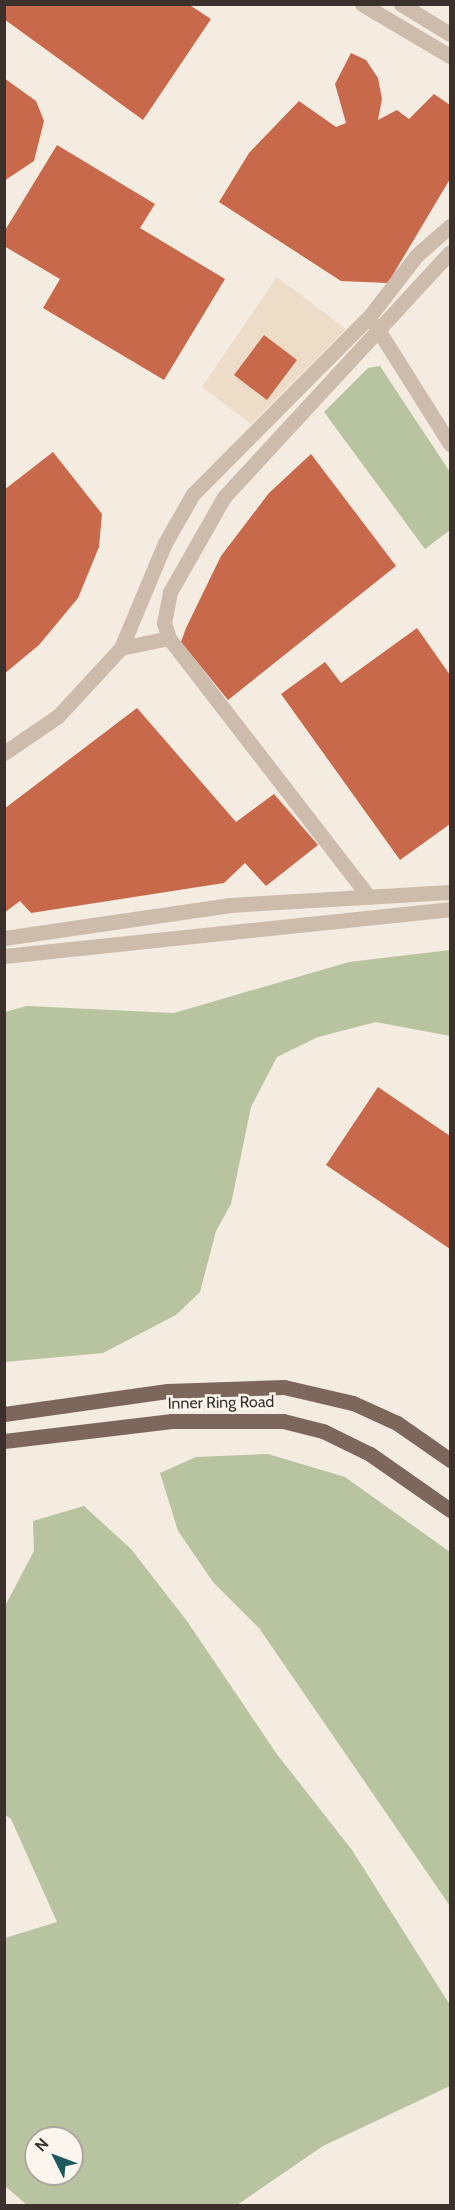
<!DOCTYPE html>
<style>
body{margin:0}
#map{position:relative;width:455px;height:2210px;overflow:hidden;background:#f4ebe1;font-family:Cabin,sans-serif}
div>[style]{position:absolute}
.green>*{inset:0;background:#b8c4a0}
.plaza>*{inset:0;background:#ecdcc8}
.building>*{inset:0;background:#c8694b}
.minor>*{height:15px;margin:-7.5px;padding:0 7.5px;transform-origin:7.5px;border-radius:7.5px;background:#cdbbac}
.tertiary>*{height:15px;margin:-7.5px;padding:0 7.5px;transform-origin:7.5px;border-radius:7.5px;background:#cdbbac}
.primary>*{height:15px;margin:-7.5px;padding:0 7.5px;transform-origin:7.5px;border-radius:7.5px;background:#7d675c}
span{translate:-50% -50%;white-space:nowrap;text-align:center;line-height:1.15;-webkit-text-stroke:5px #fbf5ee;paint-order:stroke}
.street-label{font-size:16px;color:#3b302b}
.frame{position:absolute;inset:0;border:6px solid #3b302b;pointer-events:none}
.north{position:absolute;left:24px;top:2126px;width:60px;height:60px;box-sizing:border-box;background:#fbf5ee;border:2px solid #aea6a0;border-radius:50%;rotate:312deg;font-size:16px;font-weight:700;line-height:24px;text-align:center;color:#3b302b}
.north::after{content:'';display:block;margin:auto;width:21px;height:27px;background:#1f5a5e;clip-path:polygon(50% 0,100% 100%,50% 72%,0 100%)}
</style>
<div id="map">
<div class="green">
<div style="clip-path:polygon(380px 366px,450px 472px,450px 530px,425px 549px,324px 412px,368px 368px)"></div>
<div style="clip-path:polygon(450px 950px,450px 1036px,376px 1022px,318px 1037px,277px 1057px,251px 1107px,231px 1204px,216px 1231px,200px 1292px,176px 1315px,103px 1353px,5px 1362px,5px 1012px,27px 1006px,174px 1013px,349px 962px)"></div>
<div style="clip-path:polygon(268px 1454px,345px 1477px,450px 1552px,450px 1906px,259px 1628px,213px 1582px,178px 1531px,160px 1473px,196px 1457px)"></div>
<div style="clip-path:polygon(evenodd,84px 1506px,131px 1549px,187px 1621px,276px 1753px,352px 1850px,450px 2005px,450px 2086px,323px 2146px,237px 2205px,27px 2205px,5px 2186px,5px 1938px,57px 1922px,11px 1819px,5px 1815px,5px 1606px,34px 1551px,33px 1521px,84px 1506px,36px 2138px,72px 2138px,72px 2174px,36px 2174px,36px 2138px)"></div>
</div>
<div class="plaza">
<div style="clip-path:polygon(277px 277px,346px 329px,251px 424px,202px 387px)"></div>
</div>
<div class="building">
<div style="clip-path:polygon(4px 4px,188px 4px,211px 19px,143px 120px,4px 19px)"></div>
<div style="clip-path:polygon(351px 53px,366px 60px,378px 78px,382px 99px,378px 120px,397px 110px,409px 119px,434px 94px,450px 105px,450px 179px,388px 283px,341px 281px,219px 202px,249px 153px,299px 101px,336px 127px,346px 123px,335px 84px)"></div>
<div style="clip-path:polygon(4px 78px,36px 101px,44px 121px,34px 161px,4px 181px)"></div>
<div style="clip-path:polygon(57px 145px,155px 204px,140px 228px,225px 279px,164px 380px,43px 308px,60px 279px,4px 246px,4px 232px)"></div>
<div style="clip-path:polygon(264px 335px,297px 360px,267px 400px,234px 375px)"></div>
<div style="clip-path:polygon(53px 452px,102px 514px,99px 547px,78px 598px,39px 645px,4px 674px,4px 490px)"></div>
<div style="clip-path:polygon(311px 454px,396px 566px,228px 700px,181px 642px,186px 628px,221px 556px,269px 493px)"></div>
<div style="clip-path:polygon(417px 628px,450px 675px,450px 824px,400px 860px,281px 694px,325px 662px,341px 683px)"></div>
<div style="clip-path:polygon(137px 708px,236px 822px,274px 794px,318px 845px,266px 886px,245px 863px,224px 883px,31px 913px,20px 901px,4px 913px,4px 809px)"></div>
<div style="clip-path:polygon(378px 1087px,450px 1136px,450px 1249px,326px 1165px)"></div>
</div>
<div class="minor">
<div style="left:375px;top:325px;width:141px;rotate:57.8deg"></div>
<div style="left:121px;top:648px;width:114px;rotate:-67.3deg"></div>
<div style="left:165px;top:543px;width:56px;rotate:-60.3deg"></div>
<div style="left:193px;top:494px;width:250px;rotate:-45.2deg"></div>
<div style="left:369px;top:317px;width:78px;rotate:-52.3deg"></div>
<div style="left:417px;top:255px;width:44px;rotate:-41.3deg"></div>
<div style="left:4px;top:753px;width:65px;rotate:-34.4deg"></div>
<div style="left:58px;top:716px;width:93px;rotate:-47.2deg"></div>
<div style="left:121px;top:648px;width:49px;rotate:-11.8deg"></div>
<div style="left:369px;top:897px;width:327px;rotate:-127.7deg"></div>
<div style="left:169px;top:638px;width:16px;rotate:-108deg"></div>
<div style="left:164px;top:623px;width:32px;rotate:-79deg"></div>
<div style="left:170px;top:592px;width:109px;rotate:-60.4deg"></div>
<div style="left:224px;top:497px;width:333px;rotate:-47.3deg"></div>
<div style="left:4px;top:938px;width:227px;rotate:-8.3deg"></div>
<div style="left:229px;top:905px;width:221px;rotate:-3.4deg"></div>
<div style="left:4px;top:956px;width:448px;rotate:-6deg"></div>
</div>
<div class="tertiary">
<div style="left:362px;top:4px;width:102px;rotate:30.6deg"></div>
<div style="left:401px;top:4px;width:57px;rotate:31.5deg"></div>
</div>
<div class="primary">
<div style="left:4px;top:1414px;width:165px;rotate:-8deg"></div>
<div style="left:167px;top:1391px;width:117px;rotate:-2deg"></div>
<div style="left:284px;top:1387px;width:71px;rotate:13.1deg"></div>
<div style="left:353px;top:1403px;width:48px;rotate:24.4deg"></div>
<div style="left:397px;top:1423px;width:65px;rotate:34.9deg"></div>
<div style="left:4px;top:1441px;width:169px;rotate:-6.8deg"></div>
<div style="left:172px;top:1421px;width:111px"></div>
<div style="left:283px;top:1421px;width:41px;rotate:14deg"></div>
<div style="left:323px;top:1431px;width:52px;rotate:26.1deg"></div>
<div style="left:370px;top:1454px;width:98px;rotate:35deg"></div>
</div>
<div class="street-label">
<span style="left:221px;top:1403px;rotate:-1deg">Inner Ring Road</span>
</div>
<div class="frame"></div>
<div class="north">N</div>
</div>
